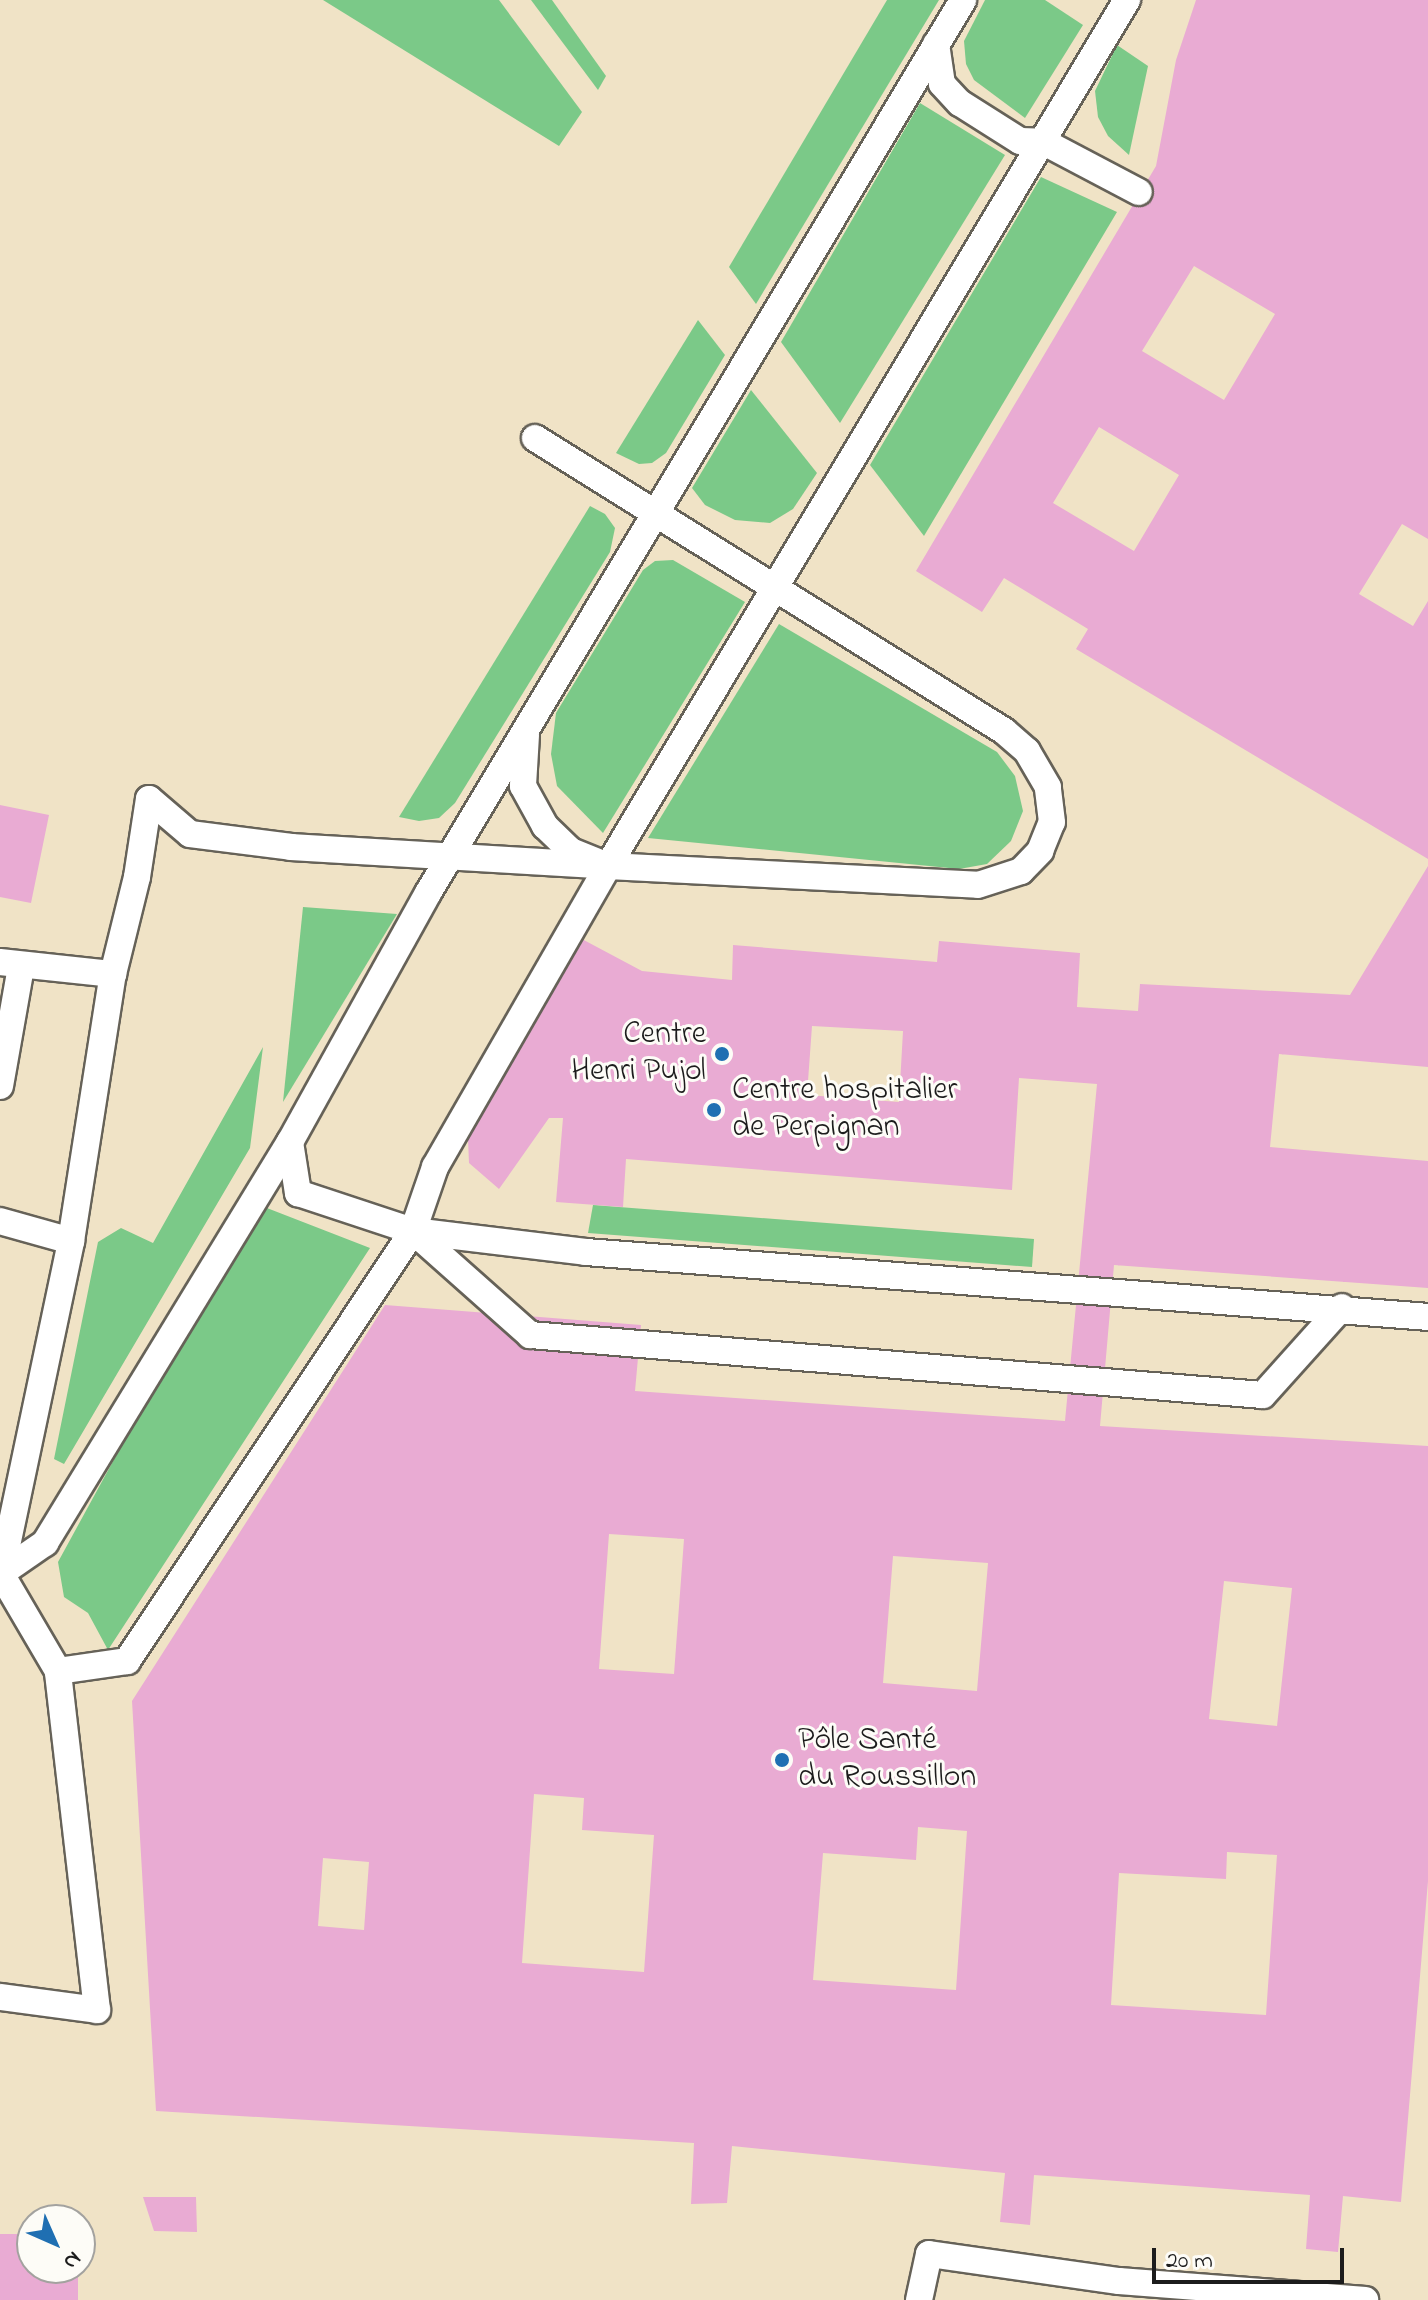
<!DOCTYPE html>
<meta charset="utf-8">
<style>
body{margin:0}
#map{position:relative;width:1428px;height:2300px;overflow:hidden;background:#f0e3c6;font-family:"Indie Flower",sans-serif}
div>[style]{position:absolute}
.green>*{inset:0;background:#7bc988}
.building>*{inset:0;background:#e9abd3}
.roads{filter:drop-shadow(2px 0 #666258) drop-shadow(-2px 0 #666258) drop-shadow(0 2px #666258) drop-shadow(0 -2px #666258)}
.lane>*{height:26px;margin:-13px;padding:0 13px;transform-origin:13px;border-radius:13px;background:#fff}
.dots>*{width:22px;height:22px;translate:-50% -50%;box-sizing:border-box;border:4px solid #fdfcf7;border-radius:50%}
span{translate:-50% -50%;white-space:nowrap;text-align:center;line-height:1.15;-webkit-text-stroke:6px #fdfcf7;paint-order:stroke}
.poi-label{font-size:32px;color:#1c1c1c}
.right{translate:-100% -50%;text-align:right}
.left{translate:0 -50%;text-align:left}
.north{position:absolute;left:16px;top:2204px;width:80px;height:80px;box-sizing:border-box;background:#fdfcf7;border:2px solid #a3a29f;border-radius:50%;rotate:135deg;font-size:22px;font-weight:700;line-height:32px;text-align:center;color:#1c1c1c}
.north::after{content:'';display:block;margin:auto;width:28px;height:36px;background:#1f6fb2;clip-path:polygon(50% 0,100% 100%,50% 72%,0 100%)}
.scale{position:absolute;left:1152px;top:2248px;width:192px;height:36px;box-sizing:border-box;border:4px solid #1c1c1c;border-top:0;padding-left:10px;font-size:24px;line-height:28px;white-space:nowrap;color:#1c1c1c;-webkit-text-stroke:6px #fdfcf7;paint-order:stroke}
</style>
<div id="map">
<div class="green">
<div style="clip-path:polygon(323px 0,499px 0,582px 112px,559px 146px)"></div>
<div style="clip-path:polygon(531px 0,552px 0,606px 76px,598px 90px)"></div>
<div style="clip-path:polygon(887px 0,939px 0,756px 304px,729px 267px)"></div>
<div style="clip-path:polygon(985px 0,1045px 0,1083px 25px,1025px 118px,974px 80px,966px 64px,964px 41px)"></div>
<div style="clip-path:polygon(1117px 45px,1148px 66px,1129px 155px,1108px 136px,1098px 117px,1095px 91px)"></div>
<div style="clip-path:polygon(920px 103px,1005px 155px,840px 423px,781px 342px)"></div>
<div style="clip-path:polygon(1041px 177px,1117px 212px,924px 536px,870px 465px)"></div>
<div style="clip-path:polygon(698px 320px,725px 355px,666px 453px,652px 463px,639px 464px,616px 453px)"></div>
<div style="clip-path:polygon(751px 390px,817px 473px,793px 509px,770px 523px,735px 520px,705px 505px,692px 488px)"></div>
<div style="clip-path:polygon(590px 506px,605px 514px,615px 528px,610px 552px,455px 803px,439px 818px,419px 821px,399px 817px)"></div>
<div style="clip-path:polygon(673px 560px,745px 602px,603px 833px,557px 786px,551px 754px,556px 713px,643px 570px,655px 561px)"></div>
<div style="clip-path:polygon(779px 624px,997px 752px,1015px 776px,1023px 811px,1011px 841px,987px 864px,959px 869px,648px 838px)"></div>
<div style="clip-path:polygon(303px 907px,397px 914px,283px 1102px)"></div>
<div style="clip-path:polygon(263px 1047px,250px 1148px,64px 1464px,54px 1459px,98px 1242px,121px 1228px,153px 1243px)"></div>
<div style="clip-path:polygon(254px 1203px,370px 1248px,108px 1650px,88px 1613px,64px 1597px,58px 1562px)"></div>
<div style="clip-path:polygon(593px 1205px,1034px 1239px,1032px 1267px,588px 1233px)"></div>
</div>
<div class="building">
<div style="clip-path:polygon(evenodd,1196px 0,1428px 0,1428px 539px,1402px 524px,1359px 594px,1413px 626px,1428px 601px,1428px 859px,1076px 649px,1088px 629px,1004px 578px,982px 612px,916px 571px,1156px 166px,1176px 60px,1196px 0,1194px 266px,1275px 314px,1224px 400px,1142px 351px,1194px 266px,1196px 0,1099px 427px,1179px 475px,1134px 551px,1053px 503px,1099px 427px)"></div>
<div style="clip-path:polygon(0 805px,49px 815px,31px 903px,0 897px)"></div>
<div style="clip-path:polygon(evenodd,1428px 866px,1428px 1067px,1279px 1054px,1270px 1147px,1428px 1161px,1428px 1288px,1114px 1265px,1100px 1426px,1428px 1446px,1428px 1881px,1401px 2202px,1343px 2196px,1338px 2252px,1306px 2249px,1310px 2195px,1034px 2175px,1030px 2225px,1000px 2222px,1005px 2173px,732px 2146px,727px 2203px,691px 2204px,694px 2143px,156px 2111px,132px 1701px,385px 1305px,641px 1325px,635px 1391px,1065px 1421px,1097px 1084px,1019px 1078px,1012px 1190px,626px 1159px,623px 1207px,556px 1202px,563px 1118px,549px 1118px,499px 1189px,469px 1163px,468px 1139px,580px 938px,642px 971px,732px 980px,733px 945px,937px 962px,939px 941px,1080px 953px,1077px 1007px,1138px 1011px,1140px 984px,1350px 995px,1428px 866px,812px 1026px,903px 1031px,899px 1102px,807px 1095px,812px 1026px,1428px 866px,609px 1534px,684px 1539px,674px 1674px,599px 1669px,609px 1534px,1428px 866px,893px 1556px,988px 1563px,977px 1691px,883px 1683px,893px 1556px,1428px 866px,1224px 1581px,1292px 1588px,1277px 1726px,1209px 1719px,1224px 1581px,1428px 866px,534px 1794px,584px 1798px,582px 1830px,654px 1835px,644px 1972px,522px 1963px,534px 1794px,1428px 866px,918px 1827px,967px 1831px,956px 1990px,813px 1980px,823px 1853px,916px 1860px,918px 1827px,1428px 866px,1227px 1852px,1277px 1855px,1266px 2015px,1111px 2005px,1119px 1873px,1226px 1879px,1227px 1852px,1428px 866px,323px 1858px,369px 1862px,364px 1930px,318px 1926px,323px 1858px)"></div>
<div style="clip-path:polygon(143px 2197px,196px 2197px,197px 2232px,154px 2231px)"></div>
<div style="clip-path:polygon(0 2234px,32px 2234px,32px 2268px,78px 2268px,78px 2300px,0 2300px)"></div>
</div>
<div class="roads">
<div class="lane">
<div style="left:936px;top:44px;width:40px;rotate:81.5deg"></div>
<div style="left:942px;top:84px;width:26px;rotate:47deg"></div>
<div style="left:960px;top:103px;width:71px;rotate:32.3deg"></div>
<div style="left:1020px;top:141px;width:24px;rotate:2deg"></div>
<div style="left:1044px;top:142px;width:107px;rotate:27.8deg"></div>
<div style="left:526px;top:735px;width:51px;rotate:93.4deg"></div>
<div style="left:523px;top:786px;width:46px;rotate:61.2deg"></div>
<div style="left:545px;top:826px;width:36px;rotate:44deg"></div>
<div style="left:571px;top:851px;width:40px;rotate:22deg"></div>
<div style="left:608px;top:866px;width:370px;rotate:2.9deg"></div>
<div style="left:978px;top:885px;width:45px;rotate:-18deg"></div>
<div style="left:1021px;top:871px;width:28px;rotate:-46deg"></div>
<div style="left:1040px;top:851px;width:31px;rotate:-68deg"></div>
<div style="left:1052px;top:822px;width:35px;rotate:-97deg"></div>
<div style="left:1048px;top:787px;width:42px;rotate:-120.3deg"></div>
<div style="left:1027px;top:751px;width:30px;rotate:-139deg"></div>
<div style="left:1004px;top:731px;width:553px;rotate:-148.01deg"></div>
<div style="left:149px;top:799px;width:54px;rotate:40.5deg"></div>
<div style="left:190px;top:834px;width:102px;rotate:7.3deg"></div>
<div style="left:291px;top:847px;width:301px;rotate:3.4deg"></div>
<div style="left:0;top:962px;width:114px;rotate:6.1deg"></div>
<div style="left:0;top:1086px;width:121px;rotate:-80deg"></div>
<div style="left:290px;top:1142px;width:52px;rotate:81.1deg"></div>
<div style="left:298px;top:1193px;width:121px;rotate:18.3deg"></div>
<div style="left:413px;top:1231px;width:174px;rotate:6.9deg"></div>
<div style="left:586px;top:1252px;width:845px;rotate:4.41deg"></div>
<div style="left:0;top:1221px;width:74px;rotate:15.7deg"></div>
<div style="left:413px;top:1231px;width:157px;rotate:41.6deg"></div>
<div style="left:530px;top:1335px;width:735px;rotate:4.68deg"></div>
<div style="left:1263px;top:1395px;width:118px;rotate:-48.1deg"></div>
<div style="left:0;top:1574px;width:55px;rotate:-34.6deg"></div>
<div style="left:45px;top:1543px;width:470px;rotate:-58.6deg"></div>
<div style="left:290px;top:1142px;width:285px;rotate:-61deg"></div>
<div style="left:428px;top:893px;width:1041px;rotate:-59.07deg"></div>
<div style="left:58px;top:1671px;width:70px;rotate:-8.2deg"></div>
<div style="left:127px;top:1661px;width:516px;rotate:-56.37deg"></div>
<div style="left:413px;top:1231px;width:68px;rotate:-71deg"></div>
<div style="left:435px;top:1167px;width:347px;rotate:-60.1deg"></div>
<div style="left:608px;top:866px;width:1010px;rotate:-59.07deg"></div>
<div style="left:0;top:1997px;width:98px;rotate:7.6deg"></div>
<div style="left:97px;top:2010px;width:341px;rotate:-96.6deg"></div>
<div style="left:58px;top:1671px;width:113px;rotate:-120.4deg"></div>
<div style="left:1px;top:1574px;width:340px;rotate:-78.1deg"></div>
<div style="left:71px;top:1241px;width:270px;rotate:-81.1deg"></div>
<div style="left:113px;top:974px;width:100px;rotate:-76.1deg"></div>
<div style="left:137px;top:877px;width:79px;rotate:-81.3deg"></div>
<div style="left:919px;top:2300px;width:47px;rotate:-77.7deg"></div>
<div style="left:929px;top:2254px;width:192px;rotate:8.1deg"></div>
<div style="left:1119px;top:2281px;width:247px;rotate:4.4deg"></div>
</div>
</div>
<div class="dots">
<div style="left:722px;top:1054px;background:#1f6fb2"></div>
<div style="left:714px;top:1110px;background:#1f6fb2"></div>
<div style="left:782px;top:1760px;background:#1f6fb2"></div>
</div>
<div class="poi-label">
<span class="right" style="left:706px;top:1054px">Centre<br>Henri Pujol</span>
<span class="left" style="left:732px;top:1110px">Centre hospitalier<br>de Perpignan</span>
<span class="left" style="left:798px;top:1760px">Pôle Santé<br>du Roussillon</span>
</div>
<div class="north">N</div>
<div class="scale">20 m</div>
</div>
